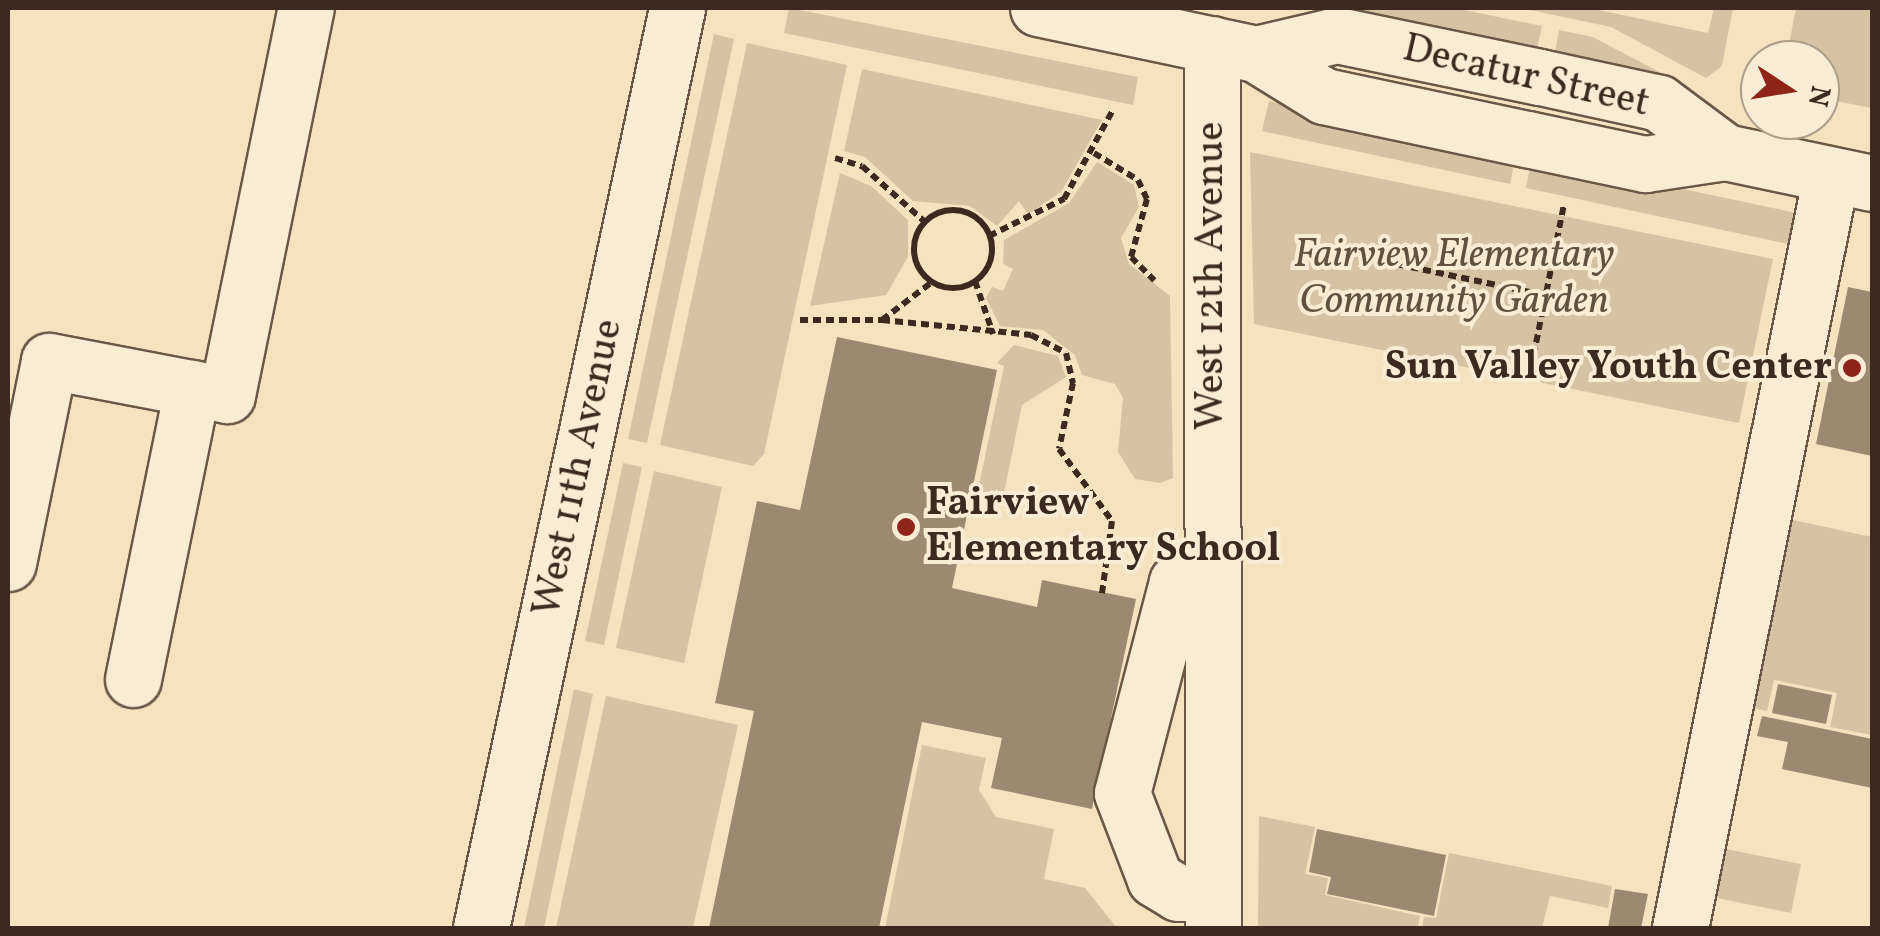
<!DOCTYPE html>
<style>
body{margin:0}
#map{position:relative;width:1880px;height:936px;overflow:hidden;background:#f5e2be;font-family:Vollkorn,serif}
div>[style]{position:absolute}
.green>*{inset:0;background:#d6c3a3}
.building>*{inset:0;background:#9c8972}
.path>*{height:6px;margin-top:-3px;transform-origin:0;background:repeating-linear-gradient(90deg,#3c291f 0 8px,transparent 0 13px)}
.path>.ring{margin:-3px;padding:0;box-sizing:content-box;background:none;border:6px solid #3c291f;border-radius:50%}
.roads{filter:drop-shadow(2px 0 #6a5747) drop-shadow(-2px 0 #6a5747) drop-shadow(0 2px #6a5747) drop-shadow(0 -2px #6a5747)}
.minor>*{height:55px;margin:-27.5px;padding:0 27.5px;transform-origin:27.5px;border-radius:27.5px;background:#f8ecd5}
.dots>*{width:28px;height:28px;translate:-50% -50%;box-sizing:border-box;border:5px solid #f8ecd5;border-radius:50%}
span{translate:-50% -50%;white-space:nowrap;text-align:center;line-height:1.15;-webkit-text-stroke:8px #f8ecd5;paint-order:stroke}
.street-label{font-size:40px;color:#3c291f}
.park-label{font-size:40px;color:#625040;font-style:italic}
.poi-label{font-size:40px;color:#3c291f;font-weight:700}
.right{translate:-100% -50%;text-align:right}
.left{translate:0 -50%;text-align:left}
.frame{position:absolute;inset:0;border:10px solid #3c291f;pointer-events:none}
.north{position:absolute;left:1740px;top:40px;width:100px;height:100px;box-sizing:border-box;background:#f8ecd5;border:2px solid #ad9e8c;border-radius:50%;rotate:102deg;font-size:28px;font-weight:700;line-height:40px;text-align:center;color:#3c291f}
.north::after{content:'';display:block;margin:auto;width:35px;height:45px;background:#8f2418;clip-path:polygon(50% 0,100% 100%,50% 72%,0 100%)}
</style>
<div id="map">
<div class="green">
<div style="clip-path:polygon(789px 8px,1138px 77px,1133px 105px,784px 33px)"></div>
<div style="clip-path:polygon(1319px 8px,1454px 8px,1542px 26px,1536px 53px)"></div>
<div style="clip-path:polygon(1520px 8px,1589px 8px,1708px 33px,1714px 8px,1733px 8px,1722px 66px,1706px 78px,1611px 27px)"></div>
<div style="clip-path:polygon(1796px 8px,1872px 8px,1872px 108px,1820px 98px,1820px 60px,1786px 60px)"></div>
<div style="clip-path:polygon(1559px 30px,1593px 37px,1682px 84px,1554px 57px)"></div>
<div style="clip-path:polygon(714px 34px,734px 39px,647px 443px,628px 439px)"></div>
<div style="clip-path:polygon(747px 43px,847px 65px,764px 454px,753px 466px,660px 445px)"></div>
<div style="clip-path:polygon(862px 69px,1102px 120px,1061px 192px,1028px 214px,1019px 201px,997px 226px,970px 206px,913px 201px,865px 157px,844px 151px)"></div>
<div style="clip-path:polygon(1269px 101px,1516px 154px,1510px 184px,1262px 131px)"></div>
<div style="clip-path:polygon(1250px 152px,1773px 259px,1739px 423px,1254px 324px)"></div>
<div style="clip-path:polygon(1532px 157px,1801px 214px,1793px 245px,1526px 188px)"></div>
<div style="clip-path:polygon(1097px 162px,1134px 185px,1139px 207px,1121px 238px,1129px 264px,1170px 296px,1173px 478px,1160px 483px,1135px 479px,1118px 452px,1123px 398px,1115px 384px,1082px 375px,1075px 355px,1043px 330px,1000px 326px,986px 298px,992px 287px,1003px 291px,1013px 269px,1003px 264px,1004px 240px,1069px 203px)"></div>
<div style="clip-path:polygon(840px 173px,871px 186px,908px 220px,908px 257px,886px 295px,810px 306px)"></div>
<div style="clip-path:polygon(1014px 345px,1058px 356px,1066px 377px,1022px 405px,1002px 502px,975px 504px,1004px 366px,997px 363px)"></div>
<div style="clip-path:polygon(623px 463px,642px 467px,604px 645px,585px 641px)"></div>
<div style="clip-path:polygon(654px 471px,722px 487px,684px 663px,616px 648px)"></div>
<div style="clip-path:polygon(1779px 517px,1872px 537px,1872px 735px,1830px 727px,1837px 693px,1774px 680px,1767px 711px,1740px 705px)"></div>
<div style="clip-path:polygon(574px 689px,593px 694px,544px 928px,524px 928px)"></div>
<div style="clip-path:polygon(606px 696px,738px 725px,693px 928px,556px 928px)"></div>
<div style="clip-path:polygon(922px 745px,986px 758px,979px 790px,996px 817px,1054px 829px,1044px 879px,1085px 888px,1117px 928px,885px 928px)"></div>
<div style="clip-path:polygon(1259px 816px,1315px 827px,1305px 874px,1328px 878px,1325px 895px,1420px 916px,1418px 928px,1258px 928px)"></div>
<div style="clip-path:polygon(1721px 848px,1801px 864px,1791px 913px,1712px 897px)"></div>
<div style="clip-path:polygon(1449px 853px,1612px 886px,1608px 908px,1550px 896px,1542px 928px,1422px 928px,1424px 917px,1436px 918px)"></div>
</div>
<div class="building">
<div style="clip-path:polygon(1848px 287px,1872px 292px,1872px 456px,1816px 444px)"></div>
<div style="clip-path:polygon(837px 337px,997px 370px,952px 588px,1037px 607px,1042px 580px,1136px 599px,1092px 809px,991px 788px,1002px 738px,922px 722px,879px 928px,709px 928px,754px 711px,715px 703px,757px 501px,800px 510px)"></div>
<div style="clip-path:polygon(1778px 684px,1832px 695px,1826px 724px,1772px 713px)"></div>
<div style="clip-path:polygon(1762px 716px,1872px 739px,1872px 788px,1782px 769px,1788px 742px,1757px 736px)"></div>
<div style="clip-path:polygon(1317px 829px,1446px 855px,1434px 916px,1327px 894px,1331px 877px,1309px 872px)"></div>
<div style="clip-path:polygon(1615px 889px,1648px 894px,1641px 928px,1608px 928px)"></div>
</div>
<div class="path">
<div style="left:1094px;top:153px;width:52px;rotate:31.5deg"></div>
<div style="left:1138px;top:180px;width:21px;rotate:65deg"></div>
<div style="left:1147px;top:199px;width:60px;rotate:105.4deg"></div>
<div style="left:1131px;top:257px;width:33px;rotate:45deg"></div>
<div style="left:835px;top:158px;width:28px;rotate:17deg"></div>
<div style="left:862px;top:166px;width:84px;rotate:41.6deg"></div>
<div class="ring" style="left:914px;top:210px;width:72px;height:72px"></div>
<div style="left:989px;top:236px;width:84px;rotate:-26.3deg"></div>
<div style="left:1064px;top:199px;width:102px;rotate:-61.2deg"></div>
<div style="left:1334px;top:251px;width:216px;rotate:11.8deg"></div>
<div style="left:975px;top:281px;width:56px;rotate:71.2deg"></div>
<div style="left:800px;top:320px;width:82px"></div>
<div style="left:882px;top:320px;width:63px;rotate:-37.2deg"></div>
<div style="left:882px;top:320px;width:150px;rotate:5.7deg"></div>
<div style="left:1031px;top:335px;width:39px;rotate:27deg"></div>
<div style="left:1066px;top:353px;width:31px;rotate:77deg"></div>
<div style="left:1073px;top:383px;width:67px;rotate:102deg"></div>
<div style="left:1059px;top:449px;width:89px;rotate:53.6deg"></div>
<div style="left:1112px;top:521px;width:73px;rotate:97.9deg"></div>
<div style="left:1531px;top:368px;width:166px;rotate:-78.6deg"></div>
</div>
<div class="roads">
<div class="minor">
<div style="left:1038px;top:8px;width:223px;rotate:11.9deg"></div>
<div style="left:1256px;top:54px;width:80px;rotate:31.7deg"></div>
<div style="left:1324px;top:96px;width:208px;rotate:12deg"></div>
<div style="left:1527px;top:139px;width:121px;rotate:12deg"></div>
<div style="left:1645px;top:164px;width:81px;rotate:-8.5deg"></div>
<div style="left:1725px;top:152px;width:150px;rotate:11.9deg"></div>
<div style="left:1212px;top:44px;width:884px;rotate:89.94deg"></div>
<div style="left:1256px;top:54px;width:83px;rotate:-13.2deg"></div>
<div style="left:1337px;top:35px;width:207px;rotate:11.7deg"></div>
<div style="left:1540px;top:77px;width:122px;rotate:12.3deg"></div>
<div style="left:1659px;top:103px;width:82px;rotate:36.6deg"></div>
<div style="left:8px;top:563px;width:206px;rotate:-78.5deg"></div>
<div style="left:49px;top:361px;width:181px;rotate:10.8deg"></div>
<div style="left:227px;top:395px;width:395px;rotate:-78.5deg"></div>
<div style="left:1212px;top:583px;width:35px;rotate:-178deg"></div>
<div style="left:1177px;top:582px;width:218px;rotate:104.6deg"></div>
<div style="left:1122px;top:793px;width:92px;rotate:69deg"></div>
<div style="left:1155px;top:879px;width:27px;rotate:31deg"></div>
<div style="left:1178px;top:893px;width:35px"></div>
<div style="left:133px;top:679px;width:297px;rotate:-78.5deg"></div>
<div style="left:481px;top:928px;width:941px;rotate:-77.97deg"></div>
<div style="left:1680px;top:928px;width:768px;rotate:-78.66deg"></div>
</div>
</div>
<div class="dots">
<div style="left:1852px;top:368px;background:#8f2418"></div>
<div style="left:906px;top:527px;background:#8f2418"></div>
</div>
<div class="street-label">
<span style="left:1526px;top:77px;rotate:13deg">Decatur Street</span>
<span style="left:1212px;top:276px;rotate:-90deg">West 12th Avenue</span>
<span style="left:579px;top:468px;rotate:-78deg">West 11th Avenue</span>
</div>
<div class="park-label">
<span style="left:1454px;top:279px">Fairview Elementary<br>Community Garden</span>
</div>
<div class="poi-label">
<span class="right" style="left:1832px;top:368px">Sun Valley Youth Center</span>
<span class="left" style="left:926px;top:527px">Fairview<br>Elementary School</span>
</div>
<div class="frame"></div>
<div class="north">N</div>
</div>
